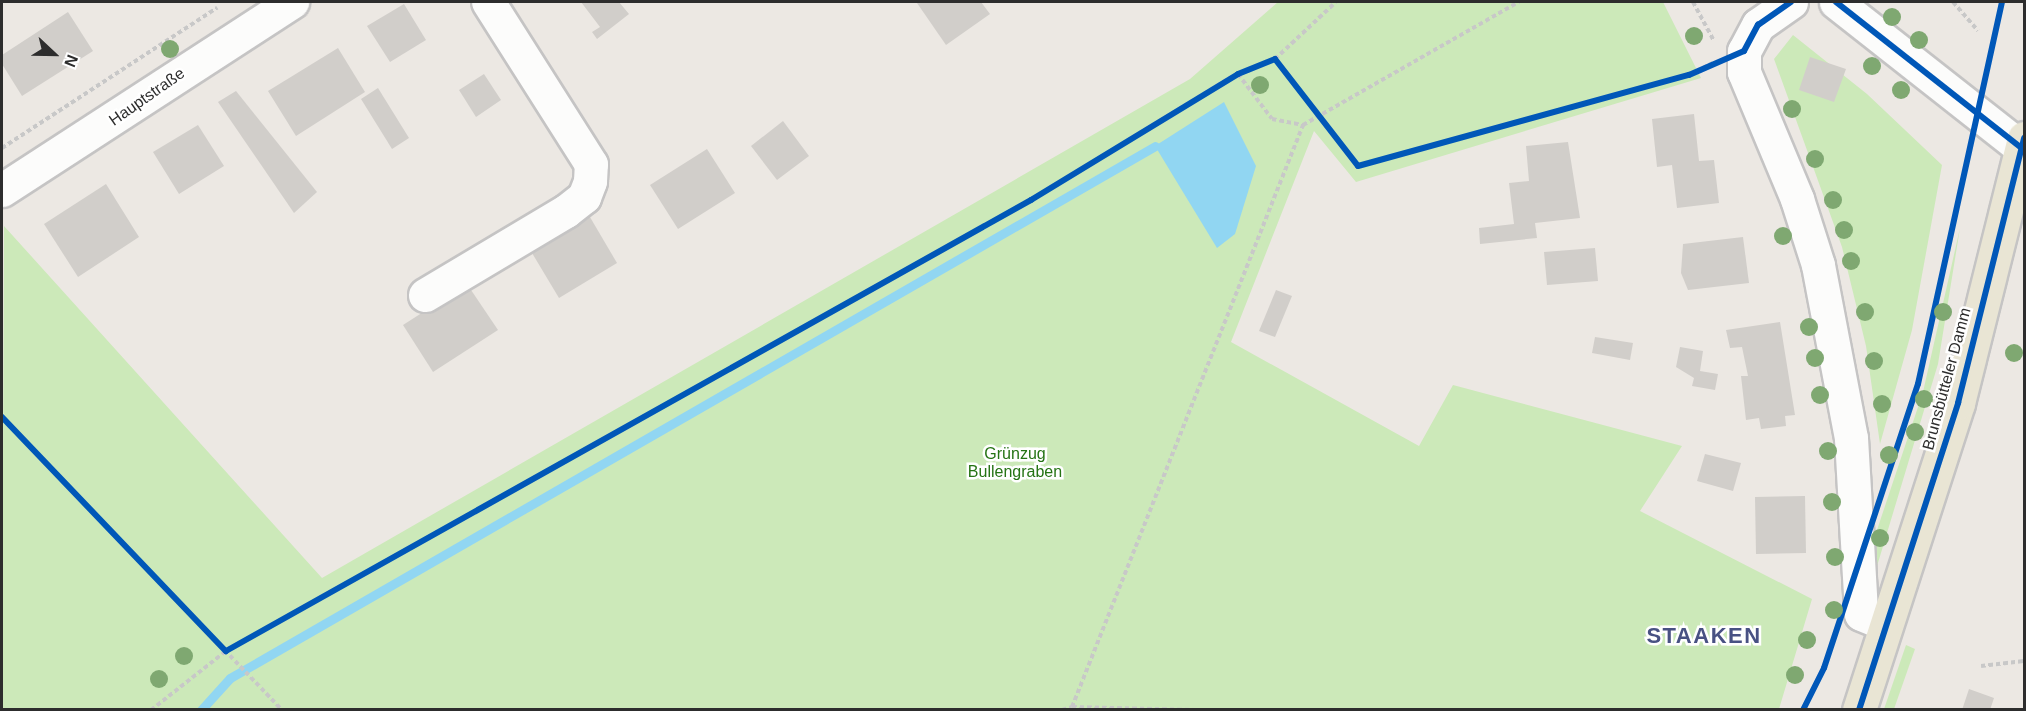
<!DOCTYPE html>
<meta charset="utf-8">
<style>
body{margin:0}
#map{position:relative;width:2026px;height:711px;overflow:hidden;background:#ece8e3;font-family:Helvetica,sans-serif}
div>[style]{position:absolute}
.green>*{inset:0;background:#cce9b9}
.water>*{inset:0;background:#91d6f2}
.stream>*{height:9px;margin:-4.5px;padding:0 4.5px;transform-origin:4.5px;border-radius:4.5px;background:#91d6f2}
.building>*{inset:0;background:#d1ceca}
.path>*{height:4px;margin-top:-2px;transform-origin:0;background:repeating-linear-gradient(90deg,#c8c8c8 0 4.5px,transparent 0 7.5px)}
.roads{filter:drop-shadow(2px 0 #c5c4c4) drop-shadow(-2px 0 #c5c4c4) drop-shadow(0 2px #c5c4c4) drop-shadow(0 -2px #c5c4c4)}
.minor>*{height:33px;margin:-16.5px;padding:0 16.5px;transform-origin:16.5px;border-radius:16.5px;background:#fcfcfb}
.major>*{height:33px;margin:-16.5px;padding:0 16.5px;transform-origin:16.5px;border-radius:16.5px;background:#e9e5d4}
.cycleway>*{height:6px;margin:-3px;padding:0 3px;transform-origin:3px;border-radius:3px;background:#0057b8}
.trees>*{width:18px;height:18px;margin:-9px;border-radius:50%;background:#7fa871}
span{translate:-50% -50%;white-space:nowrap;text-align:center;line-height:1.15;-webkit-text-stroke:5px #fff;paint-order:stroke}
.street-label{font-size:16px;color:#2d2d2d}
.park-label{font-size:16px;color:#257314}
.district-label{font-size:22px;color:#485183;font-weight:700;letter-spacing:1.5px}
.frame{position:absolute;inset:0;border:3px solid #2d2d2d;pointer-events:none}
.north{position:absolute;left:24px;top:24px;width:60px;height:60px;-webkit-text-stroke:4px #fff;paint-order:stroke;rotate:112deg;font-size:16px;font-weight:700;line-height:24px;text-align:center;color:#2d2d2d}
.north::after{content:'';display:block;margin:auto;width:21px;height:27px;background:#2d2d2d;clip-path:polygon(50% 0,100% 100%,50% 72%,0 100%)}
</style>
<div id="map">
<div class="green">
<div style="clip-path:polygon(1278px 2px,1663px 2px,1701px 78px,1356px 182px,1314px 131px,1231px 342px,1419px 446px,1453px 385px,1682px 446px,1640px 511px,1812px 599px,1779px 709px,2px 710px,4px 226px,322px 578px,1190px 79px)"></div>
<div style="clip-path:polygon(1793px 35px,1867px 94px,1942px 165px,1912px 330px,1880px 444px,1866px 346px,1842px 247px,1774px 59px)"></div>
<div style="clip-path:polygon(1960px 228px,1938px 364px,1871px 586px,1871px 548px,1923px 392px)"></div>
<div style="clip-path:polygon(1906px 645px,1915px 649px,1894px 709px,1884px 709px)"></div>
</div>
<div class="water">
<div style="clip-path:polygon(1224px 102px,1256px 166px,1235px 234px,1217px 248px,1155px 146px)"></div>
</div>
<div class="stream">
<div style="left:201px;top:710px;width:43px;rotate:-47.8deg"></div>
<div style="left:230px;top:678px;width:1067px;rotate:-29.9deg"></div>
</div>
<div class="building">
<div style="clip-path:polygon(581px 2px,619px 2px,629px 14px,597px 39px,592px 32px,600px 27px)"></div>
<div style="clip-path:polygon(981px 2px,990px 14px,946px 45px,917px 3px)"></div>
<div style="clip-path:polygon(404px 4px,426px 40px,390px 62px,367px 26px)"></div>
<div style="clip-path:polygon(68px 12px,93px 51px,22px 96px,2px 64px,2px 55px)"></div>
<div style="clip-path:polygon(338px 48px,365px 92px,296px 136px,268px 91px)"></div>
<div style="clip-path:polygon(1810px 57px,1846px 69px,1834px 102px,1799px 90px)"></div>
<div style="clip-path:polygon(484px 74px,501px 100px,476px 117px,459px 90px)"></div>
<div style="clip-path:polygon(378px 88px,409px 138px,392px 149px,361px 99px)"></div>
<div style="clip-path:polygon(236px 91px,317px 192px,294px 213px,218px 102px)"></div>
<div style="clip-path:polygon(1694px 114px,1699px 161px,1714px 160px,1719px 203px,1677px 208px,1672px 165px,1657px 167px,1652px 119px)"></div>
<div style="clip-path:polygon(783px 121px,809px 156px,777px 180px,751px 146px)"></div>
<div style="clip-path:polygon(198px 125px,224px 166px,179px 194px,153px 152px)"></div>
<div style="clip-path:polygon(1568px 142px,1580px 218px,1535px 223px,1537px 238px,1480px 244px,1479px 228px,1514px 224px,1509px 183px,1529px 181px,1526px 146px)"></div>
<div style="clip-path:polygon(707px 149px,735px 193px,678px 229px,650px 185px)"></div>
<div style="clip-path:polygon(106px 184px,139px 237px,78px 277px,44px 224px)"></div>
<div style="clip-path:polygon(587px 212px,617px 263px,559px 298px,529px 248px)"></div>
<div style="clip-path:polygon(1743px 237px,1749px 283px,1688px 290px,1681px 273px,1683px 244px)"></div>
<div style="clip-path:polygon(1595px 248px,1598px 281px,1547px 285px,1544px 252px)"></div>
<div style="clip-path:polygon(467px 284px,498px 330px,433px 372px,403px 325px)"></div>
<div style="clip-path:polygon(1276px 290px,1292px 296px,1275px 337px,1259px 331px)"></div>
<div style="clip-path:polygon(1780px 322px,1795px 415px,1785px 416px,1786px 426px,1761px 429px,1759px 418px,1746px 420px,1741px 376px,1748px 376px,1742px 347px,1730px 348px,1726px 330px)"></div>
<div style="clip-path:polygon(1595px 337px,1633px 343px,1630px 360px,1592px 353px)"></div>
<div style="clip-path:polygon(1680px 347px,1703px 351px,1700px 371px,1718px 374px,1715px 390px,1692px 386px,1694px 378px,1676px 367px)"></div>
<div style="clip-path:polygon(1705px 454px,1741px 463px,1733px 491px,1697px 481px)"></div>
<div style="clip-path:polygon(1805px 496px,1806px 553px,1756px 554px,1755px 497px)"></div>
<div style="clip-path:polygon(1969px 689px,1994px 698px,1990px 710px,1962px 710px)"></div>
</div>
<div class="path">
<div style="left:1693px;top:2px;width:44px;rotate:61.7deg"></div>
<div style="left:1953px;top:2px;width:38px;rotate:49deg"></div>
<div style="left:1275px;top:59px;width:135px;rotate:52.2deg"></div>
<div style="left:1358px;top:166px;width:343px;rotate:-15.4deg"></div>
<div style="left:1689px;top:75px;width:27px;rotate:-27deg"></div>
<div style="left:1238px;top:74px;width:56px;rotate:52.9deg"></div>
<div style="left:1272px;top:119px;width:32px;rotate:11deg"></div>
<div style="left:2px;top:148px;width:257px;rotate:-33.1deg"></div>
<div style="left:2px;top:417px;width:405px;rotate:46.3deg"></div>
<div style="left:1981px;top:666px;width:43px;rotate:-6.6deg"></div>
<div style="left:1072px;top:707px;width:124px;rotate:1.4deg"></div>
<div style="left:151px;top:710px;width:95px;rotate:-38.2deg"></div>
<div style="left:226px;top:651px;width:923px;rotate:-29.26deg"></div>
<div style="left:1031px;top:200px;width:233px;rotate:-31.6deg"></div>
<div style="left:1229px;top:78px;width:50px;rotate:-22.4deg"></div>
<div style="left:1275px;top:59px;width:83px;rotate:-43.1deg"></div>
<div style="left:1062px;top:710px;width:10px;rotate:-17deg"></div>
<div style="left:1072px;top:707px;width:626px;rotate:-68.35deg"></div>
<div style="left:1303px;top:125px;width:249px;rotate:-29.7deg"></div>
</div>
<div class="roads">
<div class="minor">
<div style="left:1791px;top:2px;width:40px;rotate:145.1deg"></div>
<div style="left:1758px;top:25px;width:30px;rotate:118deg"></div>
<div style="left:1744px;top:51px;width:21px;rotate:90deg"></div>
<div style="left:1744px;top:72px;width:138px;rotate:67.3deg"></div>
<div style="left:1797px;top:199px;width:69px;rotate:72.3deg"></div>
<div style="left:1818px;top:265px;width:176px;rotate:79.2deg"></div>
<div style="left:1851px;top:438px;width:176px;rotate:86.7deg"></div>
<div style="left:1861px;top:614px;width:27px;rotate:22deg"></div>
<div style="left:1836px;top:2px;width:239px;rotate:38.2deg"></div>
<div style="left:2px;top:190px;width:346px;rotate:-33deg"></div>
<div style="left:425px;top:295px;width:164px;rotate:-30.8deg"></div>
<div style="left:566px;top:211px;width:23px;rotate:-38deg"></div>
<div style="left:584px;top:197px;width:17px;rotate:-69deg"></div>
<div style="left:590px;top:181px;width:17px;rotate:-87deg"></div>
<div style="left:591px;top:164px;width:192px;rotate:-122.4deg"></div>
</div>
<div class="major">
<div style="left:1859px;top:710px;width:323px;rotate:-72.1deg"></div>
<div style="left:1958px;top:403px;width:273px;rotate:-76deg"></div>
</div>
</div>
<div class="cycleway">
<div style="left:1836px;top:2px;width:239px;rotate:38.2deg"></div>
<div style="left:2px;top:417px;width:324px;rotate:46.3deg"></div>
<div style="left:226px;top:651px;width:923px;rotate:-29.26deg"></div>
<div style="left:1031px;top:200px;width:242px;rotate:-31.3deg"></div>
<div style="left:1238px;top:74px;width:40px;rotate:-22deg"></div>
<div style="left:1275px;top:59px;width:135px;rotate:52.2deg"></div>
<div style="left:1358px;top:166px;width:343px;rotate:-15.4deg"></div>
<div style="left:1689px;top:75px;width:60px;rotate:-23.6deg"></div>
<div style="left:1744px;top:51px;width:30px;rotate:-62deg"></div>
<div style="left:1758px;top:25px;width:40px;rotate:-34.9deg"></div>
<div style="left:1803px;top:710px;width:47px;rotate:-63.4deg"></div>
<div style="left:1824px;top:668px;width:299px;rotate:-71.7deg"></div>
<div style="left:1918px;top:384px;width:391px;rotate:-77.6deg"></div>
<div style="left:1859px;top:710px;width:323px;rotate:-72.1deg"></div>
<div style="left:1958px;top:403px;width:273px;rotate:-76deg"></div>
</div>
<div class="trees">
<div style="left:1892px;top:17px"></div>
<div style="left:1694px;top:36px"></div>
<div style="left:1919px;top:40px"></div>
<div style="left:170px;top:49px"></div>
<div style="left:1872px;top:66px"></div>
<div style="left:1260px;top:85px"></div>
<div style="left:1901px;top:90px"></div>
<div style="left:1792px;top:109px"></div>
<div style="left:1815px;top:159px"></div>
<div style="left:1833px;top:200px"></div>
<div style="left:1844px;top:230px"></div>
<div style="left:1783px;top:236px"></div>
<div style="left:1851px;top:261px"></div>
<div style="left:1865px;top:312px"></div>
<div style="left:1943px;top:312px"></div>
<div style="left:1809px;top:327px"></div>
<div style="left:2014px;top:353px"></div>
<div style="left:1815px;top:358px"></div>
<div style="left:1874px;top:361px"></div>
<div style="left:1820px;top:395px"></div>
<div style="left:1924px;top:399px"></div>
<div style="left:1882px;top:404px"></div>
<div style="left:1915px;top:432px"></div>
<div style="left:1828px;top:451px"></div>
<div style="left:1889px;top:455px"></div>
<div style="left:1832px;top:502px"></div>
<div style="left:1880px;top:538px"></div>
<div style="left:1835px;top:557px"></div>
<div style="left:1834px;top:610px"></div>
<div style="left:1807px;top:640px"></div>
<div style="left:184px;top:656px"></div>
<div style="left:1795px;top:675px"></div>
<div style="left:159px;top:679px"></div>
</div>
<div class="street-label">
<span style="left:147px;top:97px;rotate:-35deg">Hauptstraße</span>
<span style="left:1947px;top:379px;rotate:-75deg">Brunsbütteler Damm</span>
</div>
<div class="park-label">
<span style="left:1015px;top:463px">Grünzug<br>Bullengraben</span>
</div>
<div class="district-label">
<span style="left:1704px;top:636px">STAAKEN</span>
</div>
<div class="frame"></div>
<div class="north">N</div>
</div>
